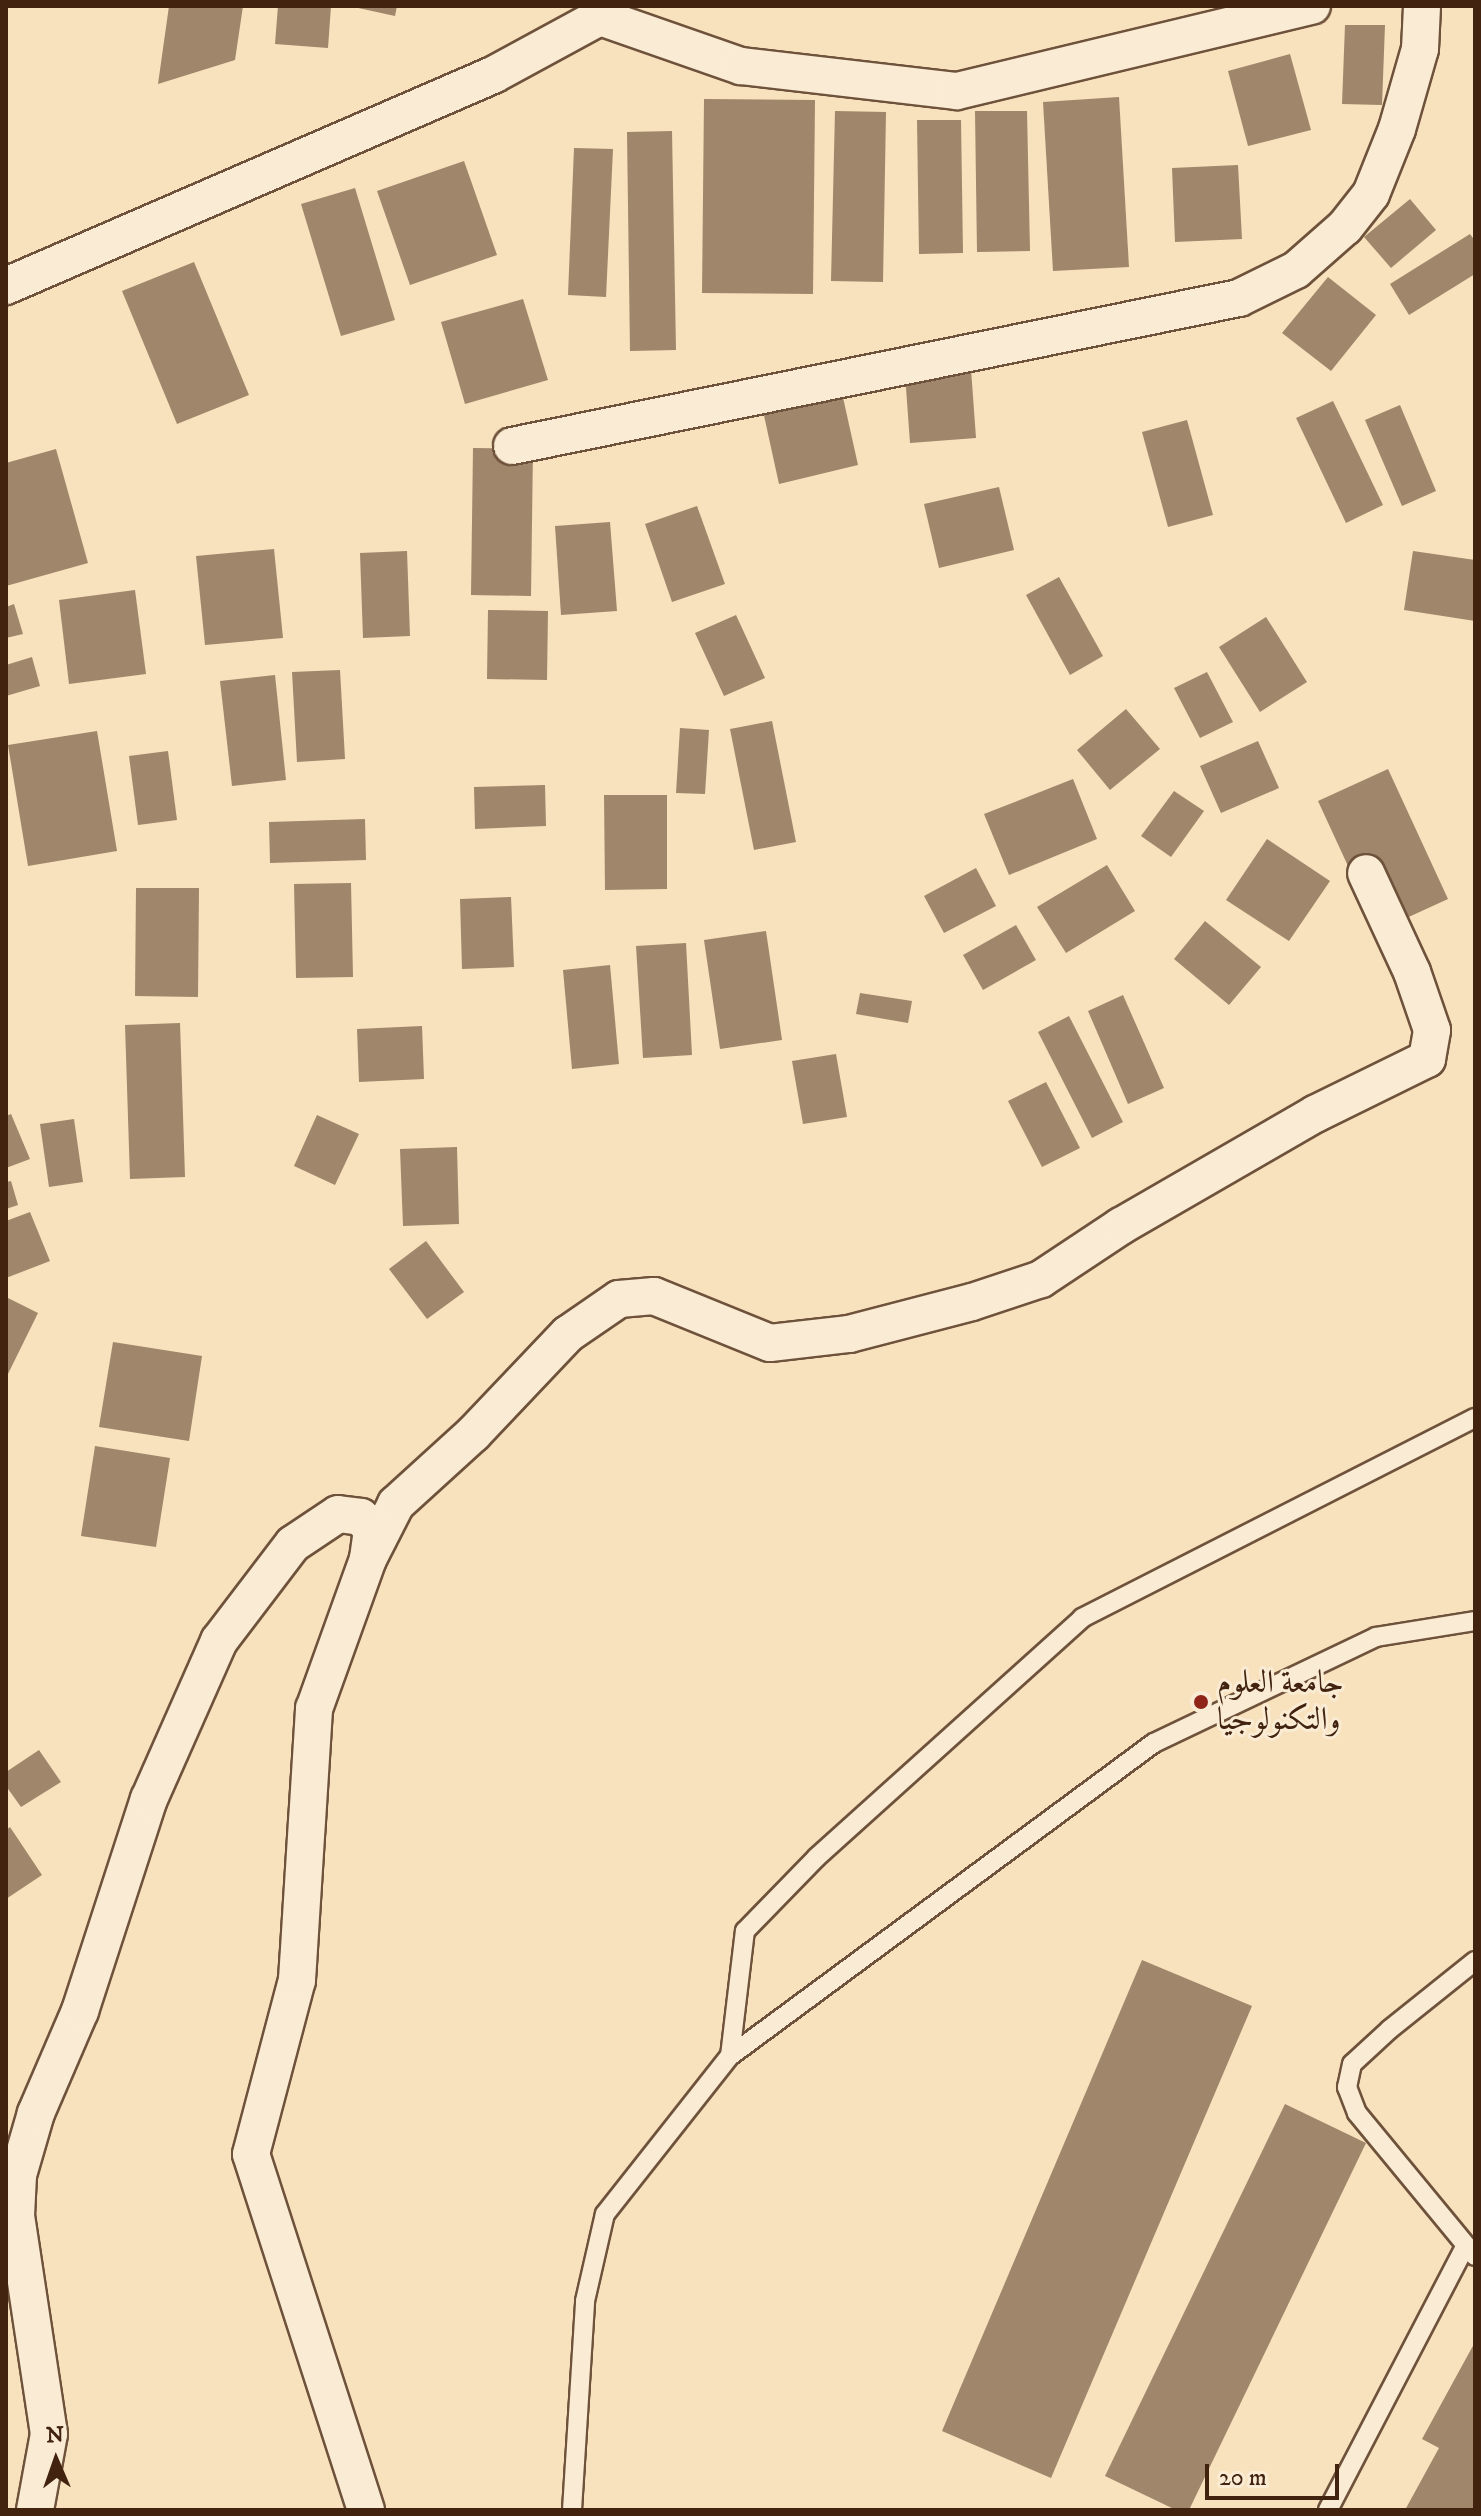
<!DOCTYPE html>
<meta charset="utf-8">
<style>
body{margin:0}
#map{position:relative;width:1481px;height:2516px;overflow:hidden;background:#f8e1bd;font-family:"IM FELL DW Pica",Amiri,serif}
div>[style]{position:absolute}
.building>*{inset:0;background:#a0866a}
.roads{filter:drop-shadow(2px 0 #6f523b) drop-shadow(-2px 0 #6f523b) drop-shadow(0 2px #6f523b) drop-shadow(0 -2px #6f523b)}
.service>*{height:18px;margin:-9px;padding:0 9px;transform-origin:9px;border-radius:9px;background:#faecd4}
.minor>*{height:36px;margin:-18px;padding:0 18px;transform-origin:18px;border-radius:18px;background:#faecd4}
.dots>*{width:22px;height:22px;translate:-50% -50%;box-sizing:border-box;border:4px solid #faecd4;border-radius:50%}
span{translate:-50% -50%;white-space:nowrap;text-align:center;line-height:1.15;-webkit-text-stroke:6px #faecd4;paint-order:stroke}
.poi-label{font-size:32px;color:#412310}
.left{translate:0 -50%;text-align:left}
.frame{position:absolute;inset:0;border:8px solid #412310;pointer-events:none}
.north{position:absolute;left:16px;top:2420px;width:80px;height:80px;-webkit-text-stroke:6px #faecd4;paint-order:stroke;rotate:358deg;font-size:22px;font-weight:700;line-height:32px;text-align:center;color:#412310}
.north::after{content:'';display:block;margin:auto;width:28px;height:36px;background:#412310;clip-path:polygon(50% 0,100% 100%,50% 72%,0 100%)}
.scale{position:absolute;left:1205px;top:2464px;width:134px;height:36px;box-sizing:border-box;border:4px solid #412310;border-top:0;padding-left:10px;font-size:24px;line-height:28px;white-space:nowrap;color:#412310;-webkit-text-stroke:6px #faecd4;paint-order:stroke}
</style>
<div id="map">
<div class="building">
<div style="clip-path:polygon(169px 6px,243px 6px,235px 60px,158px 84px)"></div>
<div style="clip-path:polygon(278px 6px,331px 6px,328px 48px,275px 44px)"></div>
<div style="clip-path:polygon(349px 6px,397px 6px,395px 16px)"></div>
<div style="clip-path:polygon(1345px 25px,1385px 25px,1382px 105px,1342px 104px)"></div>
<div style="clip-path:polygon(1290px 54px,1311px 130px,1248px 146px,1228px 71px)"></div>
<div style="clip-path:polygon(1119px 97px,1129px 267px,1053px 271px,1043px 102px)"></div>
<div style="clip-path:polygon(704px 99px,815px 100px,813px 294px,702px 293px)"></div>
<div style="clip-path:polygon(835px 111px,886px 112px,883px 282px,831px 281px)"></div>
<div style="clip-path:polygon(975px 111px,1027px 111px,1030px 251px,977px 252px)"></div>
<div style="clip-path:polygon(917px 120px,961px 120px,963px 253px,919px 254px)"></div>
<div style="clip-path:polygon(672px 131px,676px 350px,630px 351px,627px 132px)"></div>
<div style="clip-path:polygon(574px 148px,613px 149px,606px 297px,568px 295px)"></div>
<div style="clip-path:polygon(464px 161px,497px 255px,410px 285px,377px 191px)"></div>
<div style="clip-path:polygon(1238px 165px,1242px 239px,1175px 242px,1172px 168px)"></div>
<div style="clip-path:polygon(355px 188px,395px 320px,341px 336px,301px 204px)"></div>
<div style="clip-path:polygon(1410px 199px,1436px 230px,1391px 268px,1364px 237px)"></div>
<div style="clip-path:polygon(1470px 234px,1475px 241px,1475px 274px,1409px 315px,1390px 284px)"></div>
<div style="clip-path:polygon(194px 262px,249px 395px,177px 424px,122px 291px)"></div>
<div style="clip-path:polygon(1328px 277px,1376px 315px,1331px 371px,1282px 333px)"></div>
<div style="clip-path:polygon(523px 299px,548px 380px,465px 404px,441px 322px)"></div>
<div style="clip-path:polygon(971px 369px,976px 438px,910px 443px,905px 374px)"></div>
<div style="clip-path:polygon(842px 393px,858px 465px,779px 484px,763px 411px)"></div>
<div style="clip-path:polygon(1333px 401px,1383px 505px,1346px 523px,1296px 418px)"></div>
<div style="clip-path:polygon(1400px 405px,1436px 491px,1402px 506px,1365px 420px)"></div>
<div style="clip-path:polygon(1187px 420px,1213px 515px,1168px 527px,1142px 432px)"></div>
<div style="clip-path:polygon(473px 448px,533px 449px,531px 596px,471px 595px)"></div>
<div style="clip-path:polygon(56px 449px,88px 563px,6px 586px,6px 463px)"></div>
<div style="clip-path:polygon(999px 487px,1014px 550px,939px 568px,924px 504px)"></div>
<div style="clip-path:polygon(697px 506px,725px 584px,672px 602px,645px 524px)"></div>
<div style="clip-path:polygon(610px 522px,617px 611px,561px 615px,555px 526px)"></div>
<div style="clip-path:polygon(274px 549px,283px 638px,205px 645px,196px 556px)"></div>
<div style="clip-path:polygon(407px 551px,410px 636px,363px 638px,360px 553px)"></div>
<div style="clip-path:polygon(1413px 551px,1475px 560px,1475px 621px,1404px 610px)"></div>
<div style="clip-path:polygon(1059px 577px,1103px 656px,1070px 675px,1026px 595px)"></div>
<div style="clip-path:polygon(135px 590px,146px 674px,69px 684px,59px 600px)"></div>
<div style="clip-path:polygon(14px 604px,23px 634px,6px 638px,6px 607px)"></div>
<div style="clip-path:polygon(488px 610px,548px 611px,547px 680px,487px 679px)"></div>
<div style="clip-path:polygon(736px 615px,765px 678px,724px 696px,695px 633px)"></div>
<div style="clip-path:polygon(1266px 617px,1307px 682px,1260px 712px,1219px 647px)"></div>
<div style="clip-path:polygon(32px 657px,40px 686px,6px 696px,6px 665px)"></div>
<div style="clip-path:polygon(340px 670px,345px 759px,297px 762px,292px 672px)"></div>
<div style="clip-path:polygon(1207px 672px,1233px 722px,1200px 738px,1174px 688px)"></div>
<div style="clip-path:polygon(275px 675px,286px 780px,232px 786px,220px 681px)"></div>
<div style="clip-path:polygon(1126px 709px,1160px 749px,1110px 790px,1077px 750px)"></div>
<div style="clip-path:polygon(772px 721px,796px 842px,754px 850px,730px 729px)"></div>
<div style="clip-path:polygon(680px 728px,709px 730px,705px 794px,676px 793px)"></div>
<div style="clip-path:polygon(97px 731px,117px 851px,28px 866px,8px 745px)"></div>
<div style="clip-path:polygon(1258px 741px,1279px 788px,1221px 813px,1200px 766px)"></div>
<div style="clip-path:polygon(168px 751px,177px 820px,138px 825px,129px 756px)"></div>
<div style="clip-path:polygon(1388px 769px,1448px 899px,1378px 931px,1318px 801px)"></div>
<div style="clip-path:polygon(1073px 779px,1097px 839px,1009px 875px,984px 814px)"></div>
<div style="clip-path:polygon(545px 785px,546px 826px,475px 829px,474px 787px)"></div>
<div style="clip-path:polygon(1174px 791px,1204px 811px,1171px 857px,1141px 836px)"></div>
<div style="clip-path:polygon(604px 795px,667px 795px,667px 889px,605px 890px)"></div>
<div style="clip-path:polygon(365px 819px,366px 860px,270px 863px,269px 822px)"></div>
<div style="clip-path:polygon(1267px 839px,1330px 881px,1289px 941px,1226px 900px)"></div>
<div style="clip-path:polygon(1107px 865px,1135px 911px,1066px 953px,1037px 907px)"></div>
<div style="clip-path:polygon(976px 868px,996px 906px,944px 933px,924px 896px)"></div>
<div style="clip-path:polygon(351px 883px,353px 977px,296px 978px,294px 884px)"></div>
<div style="clip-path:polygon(136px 888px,199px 888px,198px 997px,135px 996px)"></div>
<div style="clip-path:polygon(511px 897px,514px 967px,462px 969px,460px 899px)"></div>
<div style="clip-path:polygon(1205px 921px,1261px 967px,1229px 1005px,1174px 959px)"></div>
<div style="clip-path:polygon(1016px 925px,1036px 960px,983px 990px,963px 955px)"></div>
<div style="clip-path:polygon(766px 931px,782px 1040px,720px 1049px,704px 940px)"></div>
<div style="clip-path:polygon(686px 943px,692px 1055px,643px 1058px,636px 946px)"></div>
<div style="clip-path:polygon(610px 965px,619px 1064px,572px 1069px,563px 970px)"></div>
<div style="clip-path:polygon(860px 993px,912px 1001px,908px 1023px,856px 1014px)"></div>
<div style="clip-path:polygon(1123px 995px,1164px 1088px,1128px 1104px,1088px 1011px)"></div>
<div style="clip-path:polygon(1069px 1016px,1123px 1122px,1092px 1138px,1038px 1032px)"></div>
<div style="clip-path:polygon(180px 1023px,185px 1177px,130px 1179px,125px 1025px)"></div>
<div style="clip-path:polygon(422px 1026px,424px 1079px,359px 1082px,357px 1029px)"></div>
<div style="clip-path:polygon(836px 1054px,847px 1117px,803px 1124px,792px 1061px)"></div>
<div style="clip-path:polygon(1046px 1082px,1080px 1148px,1042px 1167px,1008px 1101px)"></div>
<div style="clip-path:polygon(11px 1114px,30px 1159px,6px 1168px,6px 1116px)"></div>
<div style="clip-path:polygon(317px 1115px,359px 1134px,335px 1185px,294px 1166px)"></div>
<div style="clip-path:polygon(74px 1119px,83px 1182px,49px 1187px,40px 1124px)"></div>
<div style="clip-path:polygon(457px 1147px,459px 1224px,403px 1226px,400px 1149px)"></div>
<div style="clip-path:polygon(11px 1181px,18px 1205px,6px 1209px,6px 1182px)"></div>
<div style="clip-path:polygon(30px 1212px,50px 1261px,6px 1278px,6px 1221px)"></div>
<div style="clip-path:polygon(426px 1241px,464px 1292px,427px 1319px,389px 1269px)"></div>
<div style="clip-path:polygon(6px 1297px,38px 1313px,6px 1378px)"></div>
<div style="clip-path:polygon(113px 1342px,202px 1356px,189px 1441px,99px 1427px)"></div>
<div style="clip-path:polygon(95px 1446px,170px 1458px,156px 1547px,81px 1536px)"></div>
<div style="clip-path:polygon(39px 1750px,61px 1782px,21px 1807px,6px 1786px,6px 1772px)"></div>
<div style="clip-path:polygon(10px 1827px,42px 1875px,6px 1899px,6px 1830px)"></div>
<div style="clip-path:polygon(1142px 1960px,1252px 2006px,1051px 2478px,942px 2431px)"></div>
<div style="clip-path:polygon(1285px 2104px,1366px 2143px,1189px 2510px,1176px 2510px,1105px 2476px)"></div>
<div style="clip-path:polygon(1475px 2342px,1475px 2510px,1405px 2510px,1439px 2448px,1422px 2439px)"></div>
</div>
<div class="roads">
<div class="service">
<div style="left:1475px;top:1961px;width:110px;rotate:141.3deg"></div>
<div style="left:1389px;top:2030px;width:50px;rotate:137.4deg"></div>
<div style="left:1352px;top:2064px;width:24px;rotate:102deg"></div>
<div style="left:1347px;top:2087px;width:28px;rotate:69deg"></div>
<div style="left:1357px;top:2113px;width:185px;rotate:50.5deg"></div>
<div style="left:730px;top:2056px;width:126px;rotate:-83.2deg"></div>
<div style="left:745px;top:1931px;width:103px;rotate:-45.8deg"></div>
<div style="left:817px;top:1857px;width:357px;rotate:-42deg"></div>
<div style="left:1082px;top:1618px;width:441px;rotate:-27deg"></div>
<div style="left:572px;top:2510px;width:209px;rotate:-86.4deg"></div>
<div style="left:585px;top:2301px;width:89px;rotate:-77.1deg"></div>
<div style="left:605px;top:2214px;width:201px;rotate:-51.7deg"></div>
<div style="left:730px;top:2056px;width:527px;rotate:-36.44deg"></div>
<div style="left:1154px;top:1743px;width:246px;rotate:-25.5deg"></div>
<div style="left:1376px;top:1637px;width:100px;rotate:-9.2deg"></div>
<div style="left:1328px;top:2510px;width:297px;rotate:-62.5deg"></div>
</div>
<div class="minor">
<div style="left:600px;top:17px;width:149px;rotate:19.2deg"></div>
<div style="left:741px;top:66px;width:217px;rotate:6.6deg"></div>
<div style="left:957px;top:91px;width:365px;rotate:-13.5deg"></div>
<div style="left:6px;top:286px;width:531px;rotate:-23.43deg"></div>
<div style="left:493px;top:75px;width:122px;rotate:-28.5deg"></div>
<div style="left:600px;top:17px;width:15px;rotate:-48deg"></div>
<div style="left:512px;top:446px;width:742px;rotate:-11.51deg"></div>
<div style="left:1239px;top:298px;width:64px;rotate:-26.2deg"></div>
<div style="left:1296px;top:270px;width:65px;rotate:-41.3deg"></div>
<div style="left:1345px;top:227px;width:42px;rotate:-51.8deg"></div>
<div style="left:1371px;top:194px;width:70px;rotate:-68.2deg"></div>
<div style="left:1397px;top:129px;width:83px;rotate:-74deg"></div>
<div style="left:1420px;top:49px;width:43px;rotate:-87.3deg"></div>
<div style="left:35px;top:2510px;width:77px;rotate:-79.6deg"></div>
<div style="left:49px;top:2434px;width:220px;rotate:-98.6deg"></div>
<div style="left:16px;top:2216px;width:41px;rotate:-87.2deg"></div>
<div style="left:18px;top:2175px;width:65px;rotate:-73.8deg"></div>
<div style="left:36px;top:2113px;width:111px;rotate:-66.7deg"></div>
<div style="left:80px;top:2011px;width:223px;rotate:-72deg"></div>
<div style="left:149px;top:1799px;width:173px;rotate:-66.1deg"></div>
<div style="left:219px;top:1641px;width:122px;rotate:-52.7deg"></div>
<div style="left:293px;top:1544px;width:54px;rotate:-33.7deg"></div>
<div style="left:338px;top:1514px;width:23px;rotate:7deg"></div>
<div style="left:361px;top:1517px;width:17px;rotate:50deg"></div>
<div style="left:372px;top:1530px;width:29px;rotate:98deg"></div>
<div style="left:366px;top:2510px;width:374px;rotate:-107.9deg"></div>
<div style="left:251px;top:2154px;width:180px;rotate:-75.2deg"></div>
<div style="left:297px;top:1980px;width:272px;rotate:-86.4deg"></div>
<div style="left:314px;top:1709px;width:159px;rotate:-70.2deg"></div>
<div style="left:368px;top:1559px;width:62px;rotate:-63deg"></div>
<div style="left:396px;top:1504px;width:104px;rotate:-42.3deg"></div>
<div style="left:473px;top:1434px;width:138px;rotate:-46.5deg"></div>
<div style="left:568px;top:1334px;width:62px;rotate:-34.5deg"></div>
<div style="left:619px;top:1299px;width:35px;rotate:-5deg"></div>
<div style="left:654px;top:1296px;width:125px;rotate:22.1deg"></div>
<div style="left:770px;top:1343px;width:80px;rotate:-6.5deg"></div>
<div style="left:849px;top:1334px;width:127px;rotate:-14.6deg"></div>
<div style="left:972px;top:1302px;width:73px;rotate:-18.4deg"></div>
<div style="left:1041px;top:1279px;width:96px;rotate:-33.5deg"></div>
<div style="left:1121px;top:1226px;width:224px;rotate:-30deg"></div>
<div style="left:1315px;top:1114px;width:125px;rotate:-26.2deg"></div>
<div style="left:1427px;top:1059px;width:29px;rotate:-80deg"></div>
<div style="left:1432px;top:1030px;width:61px;rotate:-109deg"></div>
<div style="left:1412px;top:972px;width:109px;rotate:-114.9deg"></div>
</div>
</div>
<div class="dots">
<div style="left:1201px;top:1702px;background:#8f2418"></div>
</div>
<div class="poi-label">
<span class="left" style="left:1217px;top:1702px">جامعة العلوم<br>والتكنولوجيا</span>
</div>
<div class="frame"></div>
<div class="north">N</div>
<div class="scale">20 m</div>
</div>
